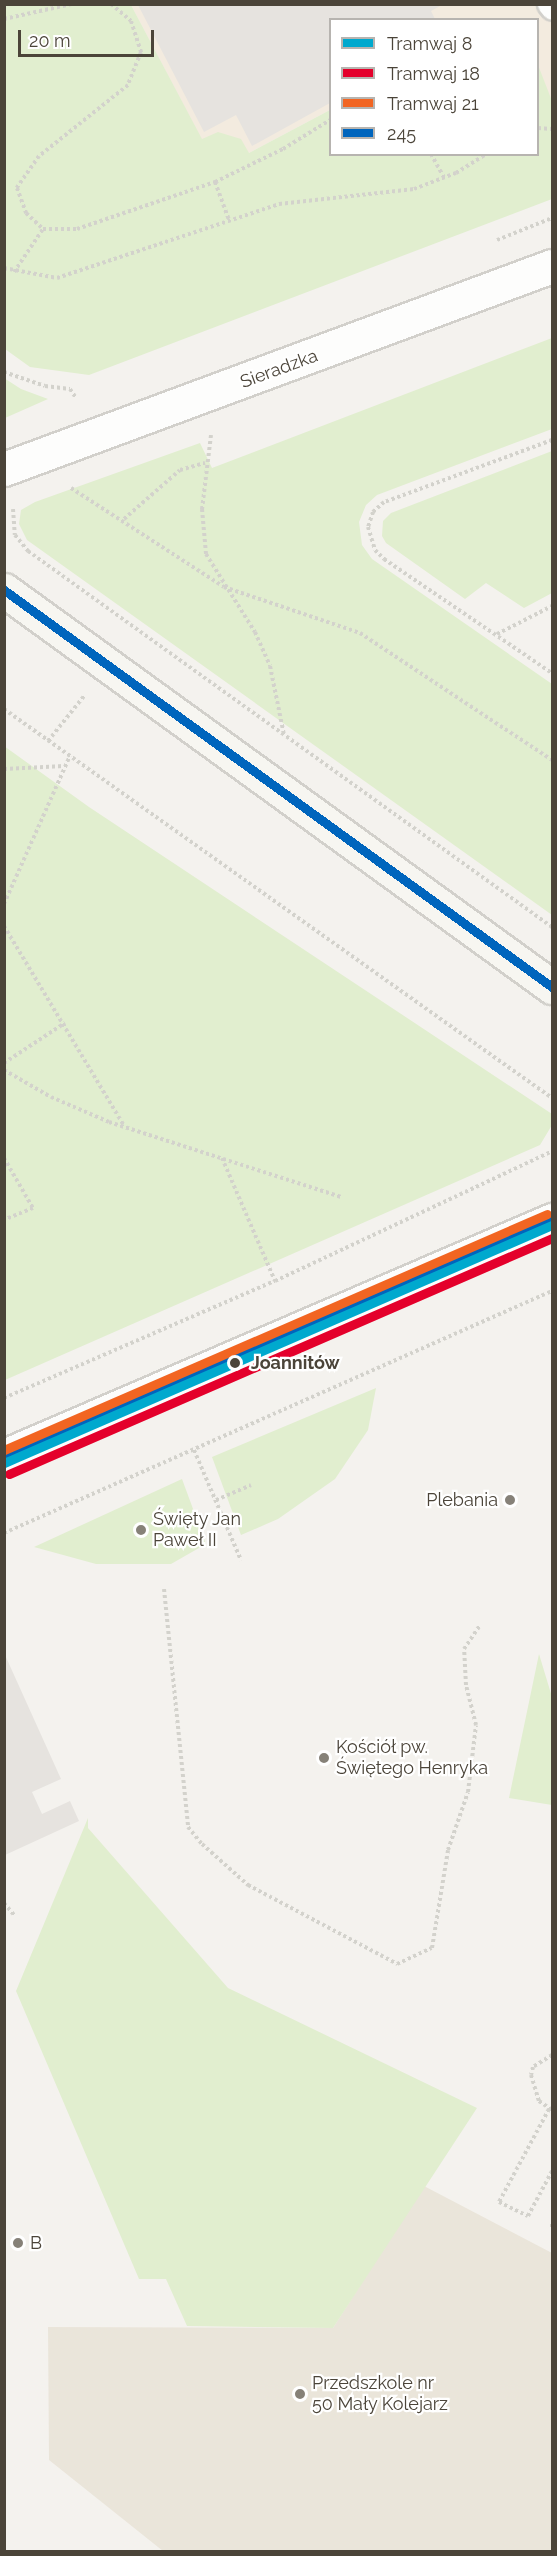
<!DOCTYPE html>
<meta charset="utf-8">
<style>
body{margin:0}
#map{position:relative;width:557px;height:2556px;overflow:hidden;background:#f4f2ee;font-family:Raleway,sans-serif}
div>[style]{position:absolute}
.commercial>*{inset:0;background:#f3ebdf}
.education>*{inset:0;background:#eae5da}
.green>*{inset:0;background:#e1eecf}
.parking>*{inset:0;background:#e6e3df}
.path>*{height:4px;margin-top:-2px;transform-origin:0;background:repeating-linear-gradient(90deg,#d3d2cc 0 3px,transparent 0 6px)}
.roads{filter:drop-shadow(2px 0 #d2d0cb) drop-shadow(-2px 0 #d2d0cb) drop-shadow(0 2px #d2d0cb) drop-shadow(0 -2px #d2d0cb)}
.lane>*{height:21px;margin:-10.5px;padding:0 10.5px;transform-origin:10.5px;border-radius:10.5px;background:#fdfdfc}
.street>*{height:33px;margin:-16.5px;padding:0 16.5px;transform-origin:16.5px;border-radius:16.5px;background:#fdfdfc}
.secondary>*{height:33px;margin:-16.5px;padding:0 16.5px;transform-origin:16.5px;border-radius:16.5px;background:#f7f6f1}
.bus-1>*{height:9px;margin:-4.5px;padding:0 4.5px;transform-origin:4.5px;border-radius:4.5px;background:#0065bd}
.tram-1>*{height:9px;margin:-4.5px;padding:0 4.5px;transform-origin:4.5px;border-radius:4.5px;background:#00a9ce}
.tram-2>*{height:9px;margin:-4.5px;padding:0 4.5px;transform-origin:4.5px;border-radius:4.5px;background:#e4002b}
.tram-3>*{height:9px;margin:-4.5px;padding:0 4.5px;transform-origin:4.5px;border-radius:4.5px;background:#f26522}
.dots>*{width:16px;height:16px;translate:-50% -50%;box-sizing:border-box;border:3px solid #fff;border-radius:50%}
span{translate:-50% -50%;white-space:nowrap;text-align:center;line-height:1.15;-webkit-text-stroke:4.5px #fff;paint-order:stroke}
.street-label{font-size:18px;color:#4b4439}
.stop-label{font-size:18px;color:#4b4439;font-weight:700}
.left{translate:0 -50%;text-align:left}
.poi-label{font-size:18px;color:#4b4439}
.right{translate:-100% -50%;text-align:right}
.frame{position:absolute;inset:0;border:6px solid #4b4439;pointer-events:none}
.legend{position:absolute;left:329px;top:18px;width:210px;height:138px;box-sizing:border-box;background:#fff;border:2px solid #b7b4b0;margin:0;padding:8px 10px;list-style:none;font-size:18px;color:#4b4439}
.legend li{display:flex;align-items:center;gap:12px;height:30px}
.legend b{width:30px;border:2px solid #b7b4b0}
.scale{position:absolute;left:18px;top:30px;width:136px;height:27px;box-sizing:border-box;border:3px solid #4b4439;border-top:0;padding-left:8px;font-size:18px;line-height:21px;white-space:nowrap;color:#4b4439;-webkit-text-stroke:4px #fff;paint-order:stroke}
</style>
<div id="map">
<div class="commercial">
<div style="clip-path:polygon(131px 5px,552px 5px,552px 102px,538px 67px,538px 20px,330px 20px,330px 110px,249px 153px,202px 140px)"></div>
</div>
<div class="education">
<div style="clip-path:polygon(424px 2186px,552px 2253px,552px 2551px,163px 2551px,49px 2460px,48px 2327px,333px 2328px)"></div>
</div>
<div class="green">
<div style="clip-path:polygon(5px 4px,131px 5px,202px 139px,218px 132px,241px 139px,249px 153px,330px 110px,330px 154px,538px 154px,538px 65px,552px 101px,552px 199px,89px 375px,30px 367px,5px 349px)"></div>
<div style="clip-path:polygon(552px 338px,552px 429px,377px 495px,366px 505px,359px 522px,362px 545px,372px 559px,552px 684px,552px 915px,27px 540px,19px 524px,21px 510px,35px 502px,200px 443px,212px 468px)"></div>
<div style="clip-path:polygon(4px 378px,21px 389px,48px 399px,5px 418px)"></div>
<div style="clip-path:polygon(552px 451px,552px 593px,524px 608px,486px 583px,465px 599px,386px 543px,382px 536px,383px 521px,391px 513px)"></div>
<div style="clip-path:polygon(4px 746px,89px 807px,552px 1114px,552px 1125px,540px 1145px,5px 1380px)"></div>
<div style="clip-path:polygon(376px 1388px,368px 1430px,335px 1479px,278px 1519px,241px 1535px,212px 1457px)"></div>
<div style="clip-path:polygon(182px 1479px,206px 1544px,171px 1564px,96px 1564px,34px 1547px)"></div>
<div style="clip-path:polygon(539px 1654px,552px 1697px,552px 1805px,509px 1798px)"></div>
<div style="clip-path:polygon(88px 1818px,88px 1828px,228px 1988px,477px 2108px,333px 2328px,187px 2326px,166px 2279px,139px 2279px,16px 1991px)"></div>
</div>
<div class="parking">
<div style="clip-path:polygon(138px 5px,442px 5px,431px 11px,435px 19px,330px 20px,330px 103px,252px 146px,236px 115px,204px 132px)"></div>
<div style="clip-path:polygon(5px 1655px,61px 1779px,32px 1792px,42px 1814px,70px 1801px,79px 1821px,5px 1855px)"></div>
</div>
<div class="path">
<div style="left:111px;top:4px;width:26px;rotate:40deg"></div>
<div style="left:131px;top:21px;width:33px;rotate:72deg"></div>
<div style="left:141px;top:52px;width:35px;rotate:112deg"></div>
<div style="left:128px;top:85px;width:114px;rotate:141.4deg"></div>
<div style="left:39px;top:156px;width:39px;rotate:125deg"></div>
<div style="left:17px;top:188px;width:27px;rotate:70deg"></div>
<div style="left:26px;top:213px;width:23px;rotate:43deg"></div>
<div style="left:43px;top:229px;width:34px"></div>
<div style="left:77px;top:229px;width:146px;rotate:-18.8deg"></div>
<div style="left:215px;top:182px;width:76px;rotate:-25.9deg"></div>
<div style="left:283px;top:149px;width:55px;rotate:-31.7deg"></div>
<div style="left:4px;top:19px;width:69px;rotate:-12.6deg"></div>
<div style="left:538px;top:128px;width:14px;rotate:4deg"></div>
<div style="left:431px;top:154px;width:26px;rotate:61deg"></div>
<div style="left:215px;top:182px;width:40px;rotate:69.8deg"></div>
<div style="left:497px;top:240px;width:59px;rotate:-21.8deg"></div>
<div style="left:4px;top:268px;width:54px;rotate:10.7deg"></div>
<div style="left:57px;top:278px;width:234px;rotate:-18.4deg"></div>
<div style="left:279px;top:204px;width:136px;rotate:-6.3deg"></div>
<div style="left:414px;top:189px;width:45px;rotate:-20.9deg"></div>
<div style="left:456px;top:173px;width:36px;rotate:-32deg"></div>
<div style="left:14px;top:272px;width:52px;rotate:-56deg"></div>
<div style="left:4px;top:372px;width:43px;rotate:18.9deg"></div>
<div style="left:45px;top:386px;width:25px;rotate:7deg"></div>
<div style="left:70px;top:389px;width:11px;rotate:56deg"></div>
<div style="left:211px;top:435px;width:75px;rotate:96.9deg"></div>
<div style="left:202px;top:509px;width:45px;rotate:84.9deg"></div>
<div style="left:206px;top:554px;width:92px;rotate:57.9deg"></div>
<div style="left:255px;top:632px;width:37px;rotate:66deg"></div>
<div style="left:270px;top:666px;width:70px;rotate:78.5deg"></div>
<div style="left:552px;top:440px;width:179px;rotate:159.7deg"></div>
<div style="left:384px;top:502px;width:15px;rotate:138deg"></div>
<div style="left:373px;top:512px;width:16px;rotate:108deg"></div>
<div style="left:368px;top:527px;width:24px;rotate:73deg"></div>
<div style="left:375px;top:550px;width:13px;rotate:45deg"></div>
<div style="left:384px;top:559px;width:203px;rotate:34.2deg"></div>
<div style="left:71px;top:488px;width:182px;rotate:32.9deg"></div>
<div style="left:224px;top:587px;width:144px;rotate:18.7deg"></div>
<div style="left:360px;top:633px;width:230px;rotate:33.5deg"></div>
<div style="left:13px;top:509px;width:26px;rotate:86deg"></div>
<div style="left:15px;top:535px;width:21px;rotate:51deg"></div>
<div style="left:28px;top:551px;width:645px;rotate:35.66deg"></div>
<div style="left:124px;top:519px;width:74px;rotate:-41.2deg"></div>
<div style="left:180px;top:470px;width:26px;rotate:-16deg"></div>
<div style="left:497px;top:634px;width:62px;rotate:-27deg"></div>
<div style="left:4px;top:709px;width:672px;rotate:35.37deg"></div>
<div style="left:48px;top:741px;width:58px;rotate:-51.3deg"></div>
<div style="left:4px;top:769px;width:60px;rotate:-2.9deg"></div>
<div style="left:4px;top:904px;width:162px;rotate:-66deg"></div>
<div style="left:4px;top:926px;width:233px;rotate:59deg"></div>
<div style="left:4px;top:1063px;width:73px;rotate:-33.3deg"></div>
<div style="left:4px;top:1070px;width:54px;rotate:29.9deg"></div>
<div style="left:51px;top:1097px;width:63px;rotate:23.3deg"></div>
<div style="left:109px;top:1122px;width:244px;rotate:17.9deg"></div>
<div style="left:4px;top:1158px;width:58px;rotate:59.9deg"></div>
<div style="left:33px;top:1208px;width:31px;rotate:158deg"></div>
<div style="left:222px;top:1158px;width:134px;rotate:66.7deg"></div>
<div style="left:4px;top:1398px;width:295px;rotate:-23.4deg"></div>
<div style="left:275px;top:1281px;width:306px;rotate:-25.1deg"></div>
<div style="left:194px;top:1450px;width:120px;rotate:66.9deg"></div>
<div style="left:216px;top:1500px;width:38px;rotate:-23deg"></div>
<div style="left:4px;top:1533px;width:599px;rotate:-23.83deg"></div>
<div style="left:164px;top:1589px;width:239px;rotate:84.2deg"></div>
<div style="left:188px;top:1827px;width:22px;rotate:51deg"></div>
<div style="left:202px;top:1844px;width:62px;rotate:41.7deg"></div>
<div style="left:248px;top:1885px;width:169px;rotate:27.9deg"></div>
<div style="left:397px;top:1964px;width:38px;rotate:-25deg"></div>
<div style="left:432px;top:1948px;width:99px;rotate:-80.7deg"></div>
<div style="left:448px;top:1850px;width:61px;rotate:-71deg"></div>
<div style="left:468px;top:1792px;width:67px;rotate:-83.2deg"></div>
<div style="left:476px;top:1725px;width:41px;rotate:-104deg"></div>
<div style="left:466px;top:1685px;width:36px;rotate:-93deg"></div>
<div style="left:464px;top:1649px;width:29px;rotate:-56deg"></div>
<div style="left:4px;top:1903px;width:16px;rotate:50deg"></div>
<div style="left:552px;top:2055px;width:22px;rotate:148deg"></div>
<div style="left:533px;top:2067px;width:8px;rotate:104deg"></div>
<div style="left:531px;top:2075px;width:27px;rotate:73deg"></div>
<div style="left:539px;top:2101px;width:16px;rotate:35deg"></div>
<div style="left:549px;top:2109px;width:106px;rotate:118.3deg"></div>
<div style="left:499px;top:2202px;width:32px;rotate:26deg"></div>
<div style="left:528px;top:2216px;width:51px;rotate:-61.9deg"></div>
<div style="left:552px;top:2224px;width:6px;rotate:90deg"></div>
</div>
<div class="roads">
<div class="lane">
<div style="left:548px;top:4px;width:6px;rotate:51deg"></div>
</div>
<div class="street">
<div style="left:4px;top:469px;width:584px;rotate:-20.33deg"></div>
<div style="left:4px;top:1456px;width:597px;rotate:-23.3deg"></div>
</div>
<div class="secondary">
<div style="left:4px;top:590px;width:677px;rotate:35.92deg"></div>
</div>
</div>
<div class="bus-1">
<div style="left:4px;top:590px;width:677px;rotate:35.92deg"></div>
<div style="left:4px;top:1456px;width:597px;rotate:-23.3deg"></div>
</div>
<div class="tram-1">
<div style="left:4px;top:1463px;width:597px;rotate:-23.48deg"></div>
</div>
<div class="tram-2">
<div style="left:9px;top:1474px;width:592px;rotate:-23.49deg"></div>
</div>
<div class="tram-3">
<div style="left:4px;top:1450px;width:592px;rotate:-23.49deg"></div>
</div>
<div class="dots">
<div style="left:235px;top:1363px;background:#4b4439"></div>
<div style="left:510px;top:1500px;background:#868178"></div>
<div style="left:141px;top:1530px;background:#868178"></div>
<div style="left:324px;top:1758px;background:#868178"></div>
<div style="left:18px;top:2243px;background:#868178"></div>
<div style="left:300px;top:2394px;background:#868178"></div>
</div>
<div class="street-label">
<span style="left:279px;top:369px;rotate:-20deg">Sieradzka</span>
</div>
<div class="stop-label">
<span class="left" style="left:251px;top:1363px">Joannitów</span>
</div>
<div class="poi-label">
<span class="right" style="left:498px;top:1500px">Plebania</span>
<span class="left" style="left:153px;top:1530px">Święty Jan<br>Paweł II</span>
<span class="left" style="left:336px;top:1758px">Kościół pw.<br>Świętego Henryka</span>
<span class="left" style="left:30px;top:2243px">B</span>
<span class="left" style="left:312px;top:2394px">Przedszkole nr<br>50 Mały Kolejarz</span>
</div>
<div class="frame"></div>
<ul class="legend">
<li><b style="height:8px;background:#00a9ce"></b>Tramwaj 8</li>
<li><b style="height:8px;background:#e4002b"></b>Tramwaj 18</li>
<li><b style="height:8px;background:#f26522"></b>Tramwaj 21</li>
<li><b style="height:8px;background:#0065bd"></b>245</li>
</ul>
<div class="scale">20 m</div>
</div>
